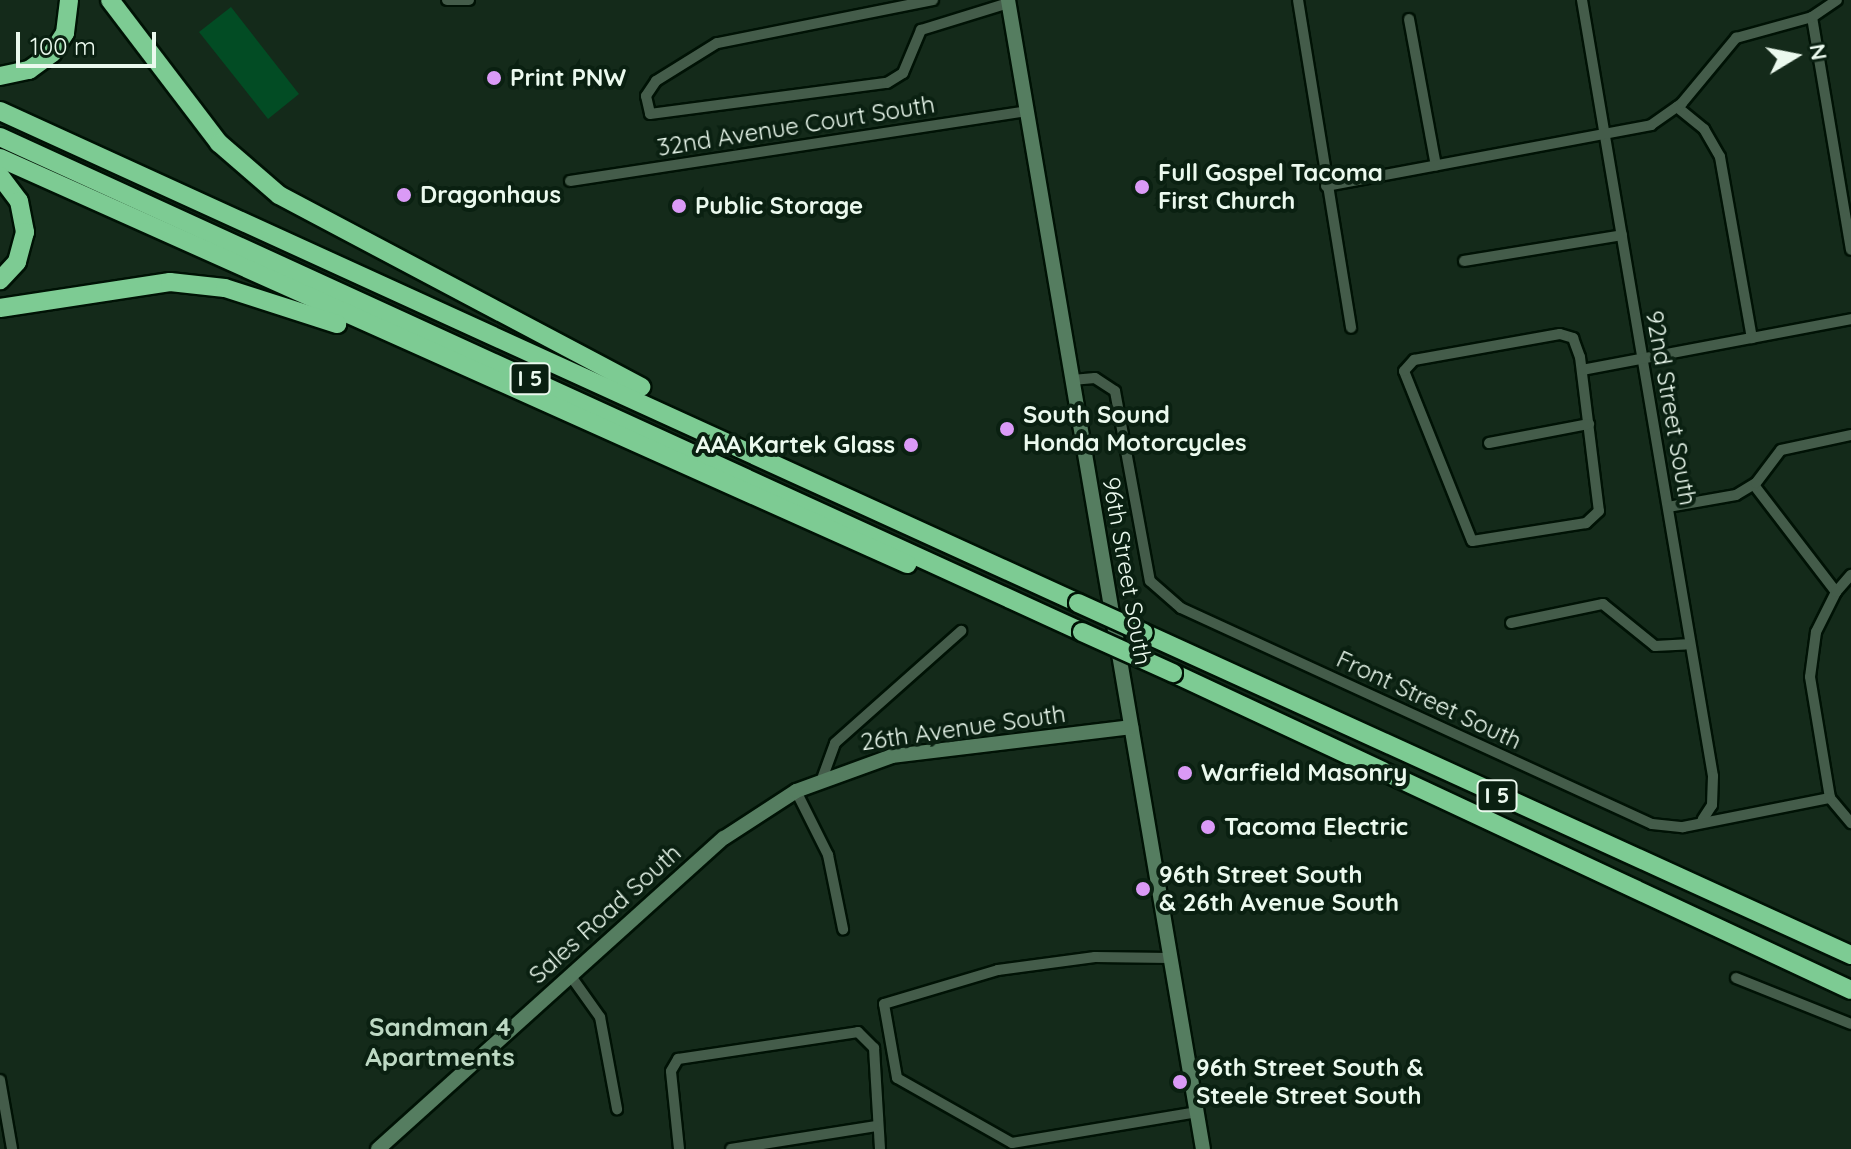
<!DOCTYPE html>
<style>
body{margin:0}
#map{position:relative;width:1851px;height:1149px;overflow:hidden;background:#142a1a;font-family:Quicksand,sans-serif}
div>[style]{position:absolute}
.building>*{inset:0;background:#024c24}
.roads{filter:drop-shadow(2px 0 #001205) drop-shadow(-2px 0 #001205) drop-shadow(0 2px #001205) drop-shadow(0 -2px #001205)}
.street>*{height:10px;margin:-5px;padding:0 5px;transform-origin:5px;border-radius:5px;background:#445c4a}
.secondary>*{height:14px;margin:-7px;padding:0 7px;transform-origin:7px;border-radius:7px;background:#557d60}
.highway>*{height:18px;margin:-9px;padding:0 9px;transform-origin:9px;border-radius:9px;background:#7dcb93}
.bridges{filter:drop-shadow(2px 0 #001205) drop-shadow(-2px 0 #001205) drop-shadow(0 2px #001205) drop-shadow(0 -2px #001205)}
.highway-bridge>*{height:18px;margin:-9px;padding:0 9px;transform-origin:9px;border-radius:9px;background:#7dcb93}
.dots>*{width:22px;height:22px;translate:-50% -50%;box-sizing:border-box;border:4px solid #0a2011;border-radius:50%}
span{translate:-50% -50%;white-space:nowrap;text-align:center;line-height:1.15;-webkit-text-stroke:8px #0a2011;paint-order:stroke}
.shield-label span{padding:2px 6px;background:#0a2011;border:2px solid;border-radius:6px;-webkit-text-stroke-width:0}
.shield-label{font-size:22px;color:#ebf9ee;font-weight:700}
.poi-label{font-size:24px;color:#ebf9ee;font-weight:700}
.left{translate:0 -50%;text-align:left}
.right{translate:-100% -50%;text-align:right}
.street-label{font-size:24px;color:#ebf9ee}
.neighbourhood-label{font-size:26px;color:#bdd8c3;font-weight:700}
.north{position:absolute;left:1755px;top:16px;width:80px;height:80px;-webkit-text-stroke:6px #0a2011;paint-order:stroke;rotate:80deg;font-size:22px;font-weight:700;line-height:32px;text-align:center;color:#ebf9ee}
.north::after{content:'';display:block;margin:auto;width:28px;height:36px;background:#ebf9ee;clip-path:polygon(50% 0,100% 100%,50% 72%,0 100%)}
.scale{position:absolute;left:16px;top:32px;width:140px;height:36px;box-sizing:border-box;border:4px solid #ebf9ee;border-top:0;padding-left:10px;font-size:24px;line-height:28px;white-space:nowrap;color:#ebf9ee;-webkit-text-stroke:6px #0a2011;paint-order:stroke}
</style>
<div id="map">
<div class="building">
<div style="clip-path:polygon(231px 7px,299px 94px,268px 119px,199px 32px)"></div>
</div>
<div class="roads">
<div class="street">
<div style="left:447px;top:0;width:22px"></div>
<div style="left:933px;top:0;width:220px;rotate:168.7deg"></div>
<div style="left:717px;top:43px;width:72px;rotate:148.1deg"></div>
<div style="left:656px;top:81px;width:18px;rotate:124deg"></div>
<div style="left:646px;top:96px;width:18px;rotate:77deg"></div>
<div style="left:650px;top:114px;width:239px;rotate:-7.5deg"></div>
<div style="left:887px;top:83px;width:19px;rotate:-32deg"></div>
<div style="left:903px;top:73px;width:47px;rotate:-67.3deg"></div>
<div style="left:921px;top:30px;width:91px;rotate:-17.2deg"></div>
<div style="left:1298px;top:0;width:332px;rotate:80.8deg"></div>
<div style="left:1582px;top:0;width:787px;rotate:80.42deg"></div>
<div style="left:1713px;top:776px;width:29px;rotate:92deg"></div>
<div style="left:1712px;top:805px;width:17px;rotate:123deg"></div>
<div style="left:1812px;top:17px;width:236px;rotate:80.5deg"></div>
<div style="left:1409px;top:19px;width:149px;rotate:79.6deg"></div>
<div style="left:1677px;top:107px;width:35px;rotate:39deg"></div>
<div style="left:1704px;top:129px;width:32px;rotate:60deg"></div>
<div style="left:1720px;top:157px;width:184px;rotate:80deg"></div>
<div style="left:570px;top:181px;width:462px;rotate:-8.7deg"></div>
<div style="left:1326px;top:186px;width:331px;rotate:-10.6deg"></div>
<div style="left:1651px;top:125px;width:38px;rotate:-35deg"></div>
<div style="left:1682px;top:103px;width:85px;rotate:-50.3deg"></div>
<div style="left:1736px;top:38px;width:79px;rotate:-15.4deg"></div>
<div style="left:1812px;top:17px;width:30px;rotate:-34deg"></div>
<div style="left:1464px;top:261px;width:160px;rotate:-9.3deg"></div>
<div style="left:1560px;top:334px;width:14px;rotate:17deg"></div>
<div style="left:1573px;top:338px;width:20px;rotate:70deg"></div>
<div style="left:1580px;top:357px;width:155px;rotate:83deg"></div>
<div style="left:1599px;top:511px;width:18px;rotate:137deg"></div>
<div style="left:1586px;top:523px;width:115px;rotate:171deg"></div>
<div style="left:1472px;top:541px;width:183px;rotate:-111.8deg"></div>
<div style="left:1404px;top:371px;width:15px;rotate:-48deg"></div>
<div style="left:1414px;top:360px;width:148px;rotate:-10.1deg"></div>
<div style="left:1582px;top:370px;width:274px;rotate:-10.7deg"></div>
<div style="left:1072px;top:380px;width:23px;rotate:-5deg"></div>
<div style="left:1095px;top:378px;width:24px;rotate:33deg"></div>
<div style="left:1115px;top:391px;width:193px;rotate:79.6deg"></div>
<div style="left:1150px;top:581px;width:41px;rotate:41.1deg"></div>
<div style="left:1181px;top:608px;width:518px;rotate:24.64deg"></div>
<div style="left:1652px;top:824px;width:31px;rotate:6deg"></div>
<div style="left:1683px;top:827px;width:150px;rotate:-11.2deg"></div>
<div style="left:1489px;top:443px;width:102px;rotate:-10.8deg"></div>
<div style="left:1754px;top:485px;width:135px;rotate:52.5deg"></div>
<div style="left:1836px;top:592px;width:45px;rotate:116.6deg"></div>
<div style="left:1816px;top:632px;width:45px;rotate:97.6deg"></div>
<div style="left:1810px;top:677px;width:123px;rotate:80.6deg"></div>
<div style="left:1830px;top:798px;width:33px;rotate:50deg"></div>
<div style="left:1668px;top:507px;width:69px;rotate:-10deg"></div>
<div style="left:1736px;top:495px;width:23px;rotate:-31deg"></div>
<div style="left:1756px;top:483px;width:41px;rotate:-52.9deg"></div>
<div style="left:1781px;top:450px;width:72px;rotate:-12.1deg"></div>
<div style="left:1836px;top:592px;width:23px;rotate:-49deg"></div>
<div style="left:1511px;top:623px;width:94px;rotate:-11.7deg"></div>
<div style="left:1603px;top:604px;width:67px;rotate:38.9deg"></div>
<div style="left:1655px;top:646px;width:35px;rotate:-3deg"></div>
<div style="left:822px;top:779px;width:38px;rotate:-70deg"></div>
<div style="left:835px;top:743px;width:169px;rotate:-41.6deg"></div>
<div style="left:796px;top:791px;width:72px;rotate:63.4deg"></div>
<div style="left:828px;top:855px;width:76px;rotate:78.5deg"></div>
<div style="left:1170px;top:958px;width:75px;rotate:-179.2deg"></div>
<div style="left:1095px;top:957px;width:98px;rotate:172.4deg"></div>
<div style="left:998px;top:970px;width:119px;rotate:163.4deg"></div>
<div style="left:884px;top:1004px;width:75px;rotate:80deg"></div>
<div style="left:897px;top:1078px;width:132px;rotate:29.5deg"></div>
<div style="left:1012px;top:1143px;width:188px;rotate:-9.5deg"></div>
<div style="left:570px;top:975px;width:52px;rotate:54.5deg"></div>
<div style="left:600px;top:1017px;width:94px;rotate:79.5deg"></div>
<div style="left:1736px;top:978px;width:124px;rotate:21.8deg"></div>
<div style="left:0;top:1080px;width:70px;rotate:80.1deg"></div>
<div style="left:679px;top:1149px;width:78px;rotate:-95.9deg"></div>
<div style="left:671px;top:1071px;width:14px;rotate:-60deg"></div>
<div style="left:678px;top:1059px;width:182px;rotate:-8.5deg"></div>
<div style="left:858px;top:1032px;width:23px;rotate:45deg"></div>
<div style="left:874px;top:1048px;width:101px;rotate:86.6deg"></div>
<div style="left:731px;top:1149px;width:147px;rotate:-9deg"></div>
</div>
<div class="secondary">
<div style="left:1008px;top:0;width:1165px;rotate:80.37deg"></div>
<div style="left:378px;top:1149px;width:465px;rotate:-42deg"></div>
<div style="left:724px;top:838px;width:86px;rotate:-33.1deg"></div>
<div style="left:796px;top:791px;width:102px;rotate:-20deg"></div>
<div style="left:892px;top:756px;width:241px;rotate:-6.9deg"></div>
</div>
<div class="highway">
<div style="left:110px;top:0;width:180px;rotate:52.7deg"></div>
<div style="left:219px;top:143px;width:79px;rotate:40.9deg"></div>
<div style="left:279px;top:195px;width:410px;rotate:27.9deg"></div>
<div style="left:0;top:76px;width:30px;rotate:-12deg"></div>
<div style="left:29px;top:70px;width:29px;rotate:-36deg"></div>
<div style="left:52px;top:53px;width:24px;rotate:-57deg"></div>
<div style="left:65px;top:33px;width:33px;rotate:-83deg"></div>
<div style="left:0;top:111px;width:1185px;rotate:24.53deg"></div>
<div style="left:0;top:137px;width:1190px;rotate:24.58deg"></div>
<div style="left:0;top:158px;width:994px;rotate:24.11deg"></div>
<div style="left:0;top:176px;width:31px;rotate:53deg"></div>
<div style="left:19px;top:201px;width:32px;rotate:79deg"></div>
<div style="left:25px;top:232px;width:31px;rotate:105deg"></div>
<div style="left:17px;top:262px;width:25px;rotate:133deg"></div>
<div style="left:0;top:308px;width:172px;rotate:-8.7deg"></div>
<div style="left:170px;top:282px;width:55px;rotate:6.2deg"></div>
<div style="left:225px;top:288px;width:118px;rotate:17.8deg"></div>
<div style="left:1144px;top:633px;width:777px;rotate:24.49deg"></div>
<div style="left:1173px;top:673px;width:748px;rotate:25.06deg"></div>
</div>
</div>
<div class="bridges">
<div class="highway-bridge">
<div style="left:1078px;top:603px;width:72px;rotate:24.4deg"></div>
<div style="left:1082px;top:632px;width:100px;rotate:24.3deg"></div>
</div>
</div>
<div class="dots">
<div style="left:494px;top:78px;background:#da9af6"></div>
<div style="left:1142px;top:187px;background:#da9af6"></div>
<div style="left:404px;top:195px;background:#da9af6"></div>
<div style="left:679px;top:206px;background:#da9af6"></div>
<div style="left:1007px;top:429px;background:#da9af6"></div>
<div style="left:911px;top:445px;background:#da9af6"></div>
<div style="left:1185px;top:773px;background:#da9af6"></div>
<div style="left:1208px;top:827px;background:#da9af6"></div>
<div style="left:1143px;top:889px;background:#da9af6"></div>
<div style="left:1180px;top:1082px;background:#da9af6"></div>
</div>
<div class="shield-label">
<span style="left:530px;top:379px">I 5</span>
<span style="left:1497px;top:796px">I 5</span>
</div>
<div class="poi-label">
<span class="left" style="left:510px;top:78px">Print PNW</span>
<span class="left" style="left:1158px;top:187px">Full Gospel Tacoma<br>First Church</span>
<span class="left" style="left:420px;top:195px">Dragonhaus</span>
<span class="left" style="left:695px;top:206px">Public Storage</span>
<span class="left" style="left:1023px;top:429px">South Sound<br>Honda Motorcycles</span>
<span class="right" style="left:895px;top:445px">AAA Kartek Glass</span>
<span class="left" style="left:1201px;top:773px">Warfield Masonry</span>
<span class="left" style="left:1224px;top:827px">Tacoma Electric</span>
<span class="left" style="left:1159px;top:889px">96th Street South<br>&amp; 26th Avenue South</span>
<span class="left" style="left:1196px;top:1082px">96th Street South &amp;<br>Steele Street South</span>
</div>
<div class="street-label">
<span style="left:796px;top:126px;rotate:-9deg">32nd Avenue Court South</span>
<span style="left:1671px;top:408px;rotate:80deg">92nd Street South</span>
<span style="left:1127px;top:571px;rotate:80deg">96th Street South</span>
<span style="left:1429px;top:700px;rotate:25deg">Front Street South</span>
<span style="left:963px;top:728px;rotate:-8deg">26th Avenue South</span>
<span style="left:605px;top:914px;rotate:-42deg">Sales Road South</span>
</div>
<div class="neighbourhood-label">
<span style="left:440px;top:1042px">Sandman 4<br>Apartments</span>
</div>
<div class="north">N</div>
<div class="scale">100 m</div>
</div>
